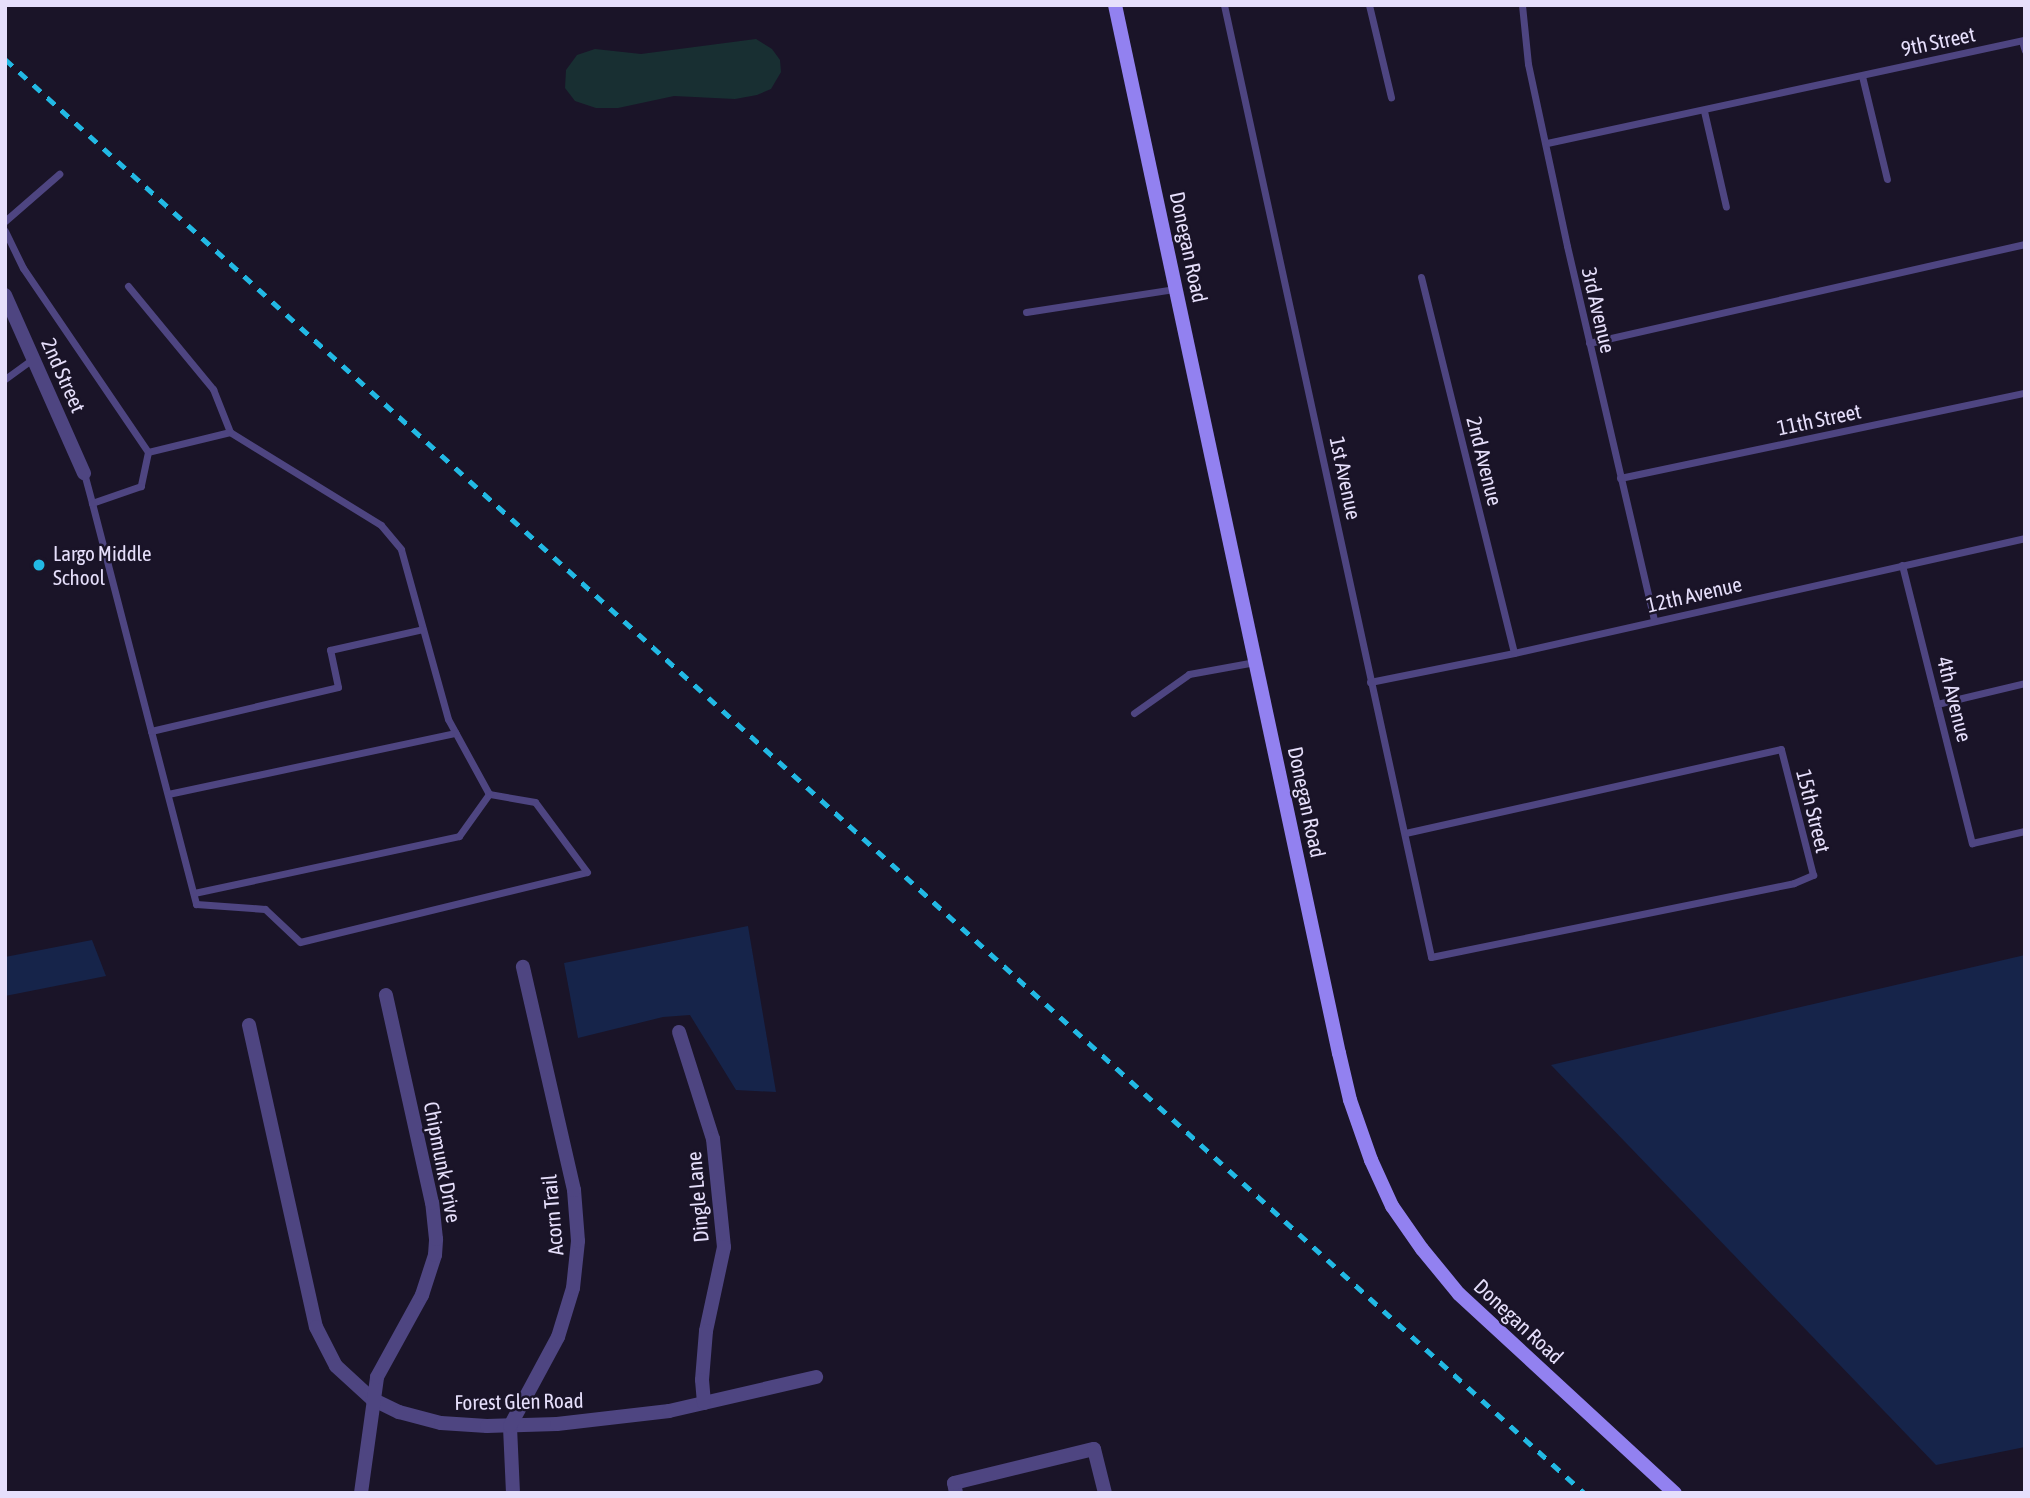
<!DOCTYPE html>
<style>
body{margin:0}
#map{position:relative;width:2030px;height:1498px;overflow:hidden;background:#1a1428;font-family:"Asap Condensed",sans-serif}
div>[style]{position:absolute}
.green>*{inset:0;background:#182f32}
.water>*{inset:0;background:#16244a}
.lane>*{height:7px;margin:-3.5px;padding:0 3.5px;transform-origin:3.5px;border-radius:3.5px;background:#4e4581}
.street>*{height:14px;margin:-7px;padding:0 7px;transform-origin:7px;border-radius:7px;background:#4e4581}
.secondary>*{height:14px;margin:-7px;padding:0 7px;transform-origin:7px;border-radius:7px;background:#9281f0}
.rail>*{height:5px;margin-top:-2.5px;transform-origin:0;background:repeating-linear-gradient(90deg,#22b9e4 0 10px,transparent 0 19px)}
.dots>*{width:19px;height:19px;translate:-50% -50%;box-sizing:border-box;border:4px solid #1a1428;border-radius:50%}
span{translate:-50% -50%;white-space:nowrap;text-align:center;line-height:1.15;-webkit-text-stroke:5px #1a1428;paint-order:stroke}
.street-label{font-size:21px;color:#e6dffb}
.poi-label{font-size:21px;color:#e6dffb}
.left{translate:0 -50%;text-align:left}
.frame{position:absolute;inset:0;border:7px solid #e6dffb;pointer-events:none}
</style>
<div id="map">
<div class="green">
<div style="clip-path:polygon(756px 39px,772px 49px,780px 60px,781px 72px,771px 89px,757px 95px,735px 99px,674px 96px,618px 108px,596px 108px,575px 101px,565px 88px,566px 70px,577px 55px,595px 49px,641px 54px)"></div>
</div>
<div class="water">
<div style="clip-path:polygon(748px 926px,776px 1092px,736px 1090px,690px 1015px,663px 1017px,578px 1038px,564px 963px)"></div>
<div style="clip-path:polygon(92px 940px,106px 976px,5px 996px,5px 957px)"></div>
<div style="clip-path:polygon(2025px 955px,2025px 1447px,1936px 1465px,1551px 1065px)"></div>
</div>
<div class="lane">
<div style="left:1224px;top:5px;width:974px;rotate:77.73deg"></div>
<div style="left:1431px;top:957px;width:370px;rotate:-11.5deg"></div>
<div style="left:1794px;top:883px;width:21px;rotate:-23deg"></div>
<div style="left:1813px;top:875px;width:130px;rotate:-104.3deg"></div>
<div style="left:1781px;top:749px;width:385px;rotate:167.4deg"></div>
<div style="left:1369px;top:5px;width:95px;rotate:76.6deg"></div>
<div style="left:1522px;top:5px;width:59px;rotate:84.2deg"></div>
<div style="left:1528px;top:64px;width:186px;rotate:77.9deg"></div>
<div style="left:1567px;top:246px;width:385px;rotate:76.9deg"></div>
<div style="left:2022px;top:41px;width:10px;rotate:73deg"></div>
<div style="left:1862px;top:76px;width:106px;rotate:76.4deg"></div>
<div style="left:1704px;top:111px;width:98px;rotate:77.1deg"></div>
<div style="left:1547px;top:143px;width:489px;rotate:-12.2deg"></div>
<div style="left:5px;top:221px;width:72px;rotate:-41deg"></div>
<div style="left:5px;top:231px;width:41px;rotate:64.1deg"></div>
<div style="left:23px;top:268px;width:222px;rotate:55.8deg"></div>
<div style="left:1421px;top:277px;width:387px;rotate:76.1deg"></div>
<div style="left:128px;top:286px;width:134px;rotate:50.5deg"></div>
<div style="left:213px;top:389px;width:46px;rotate:68.4deg"></div>
<div style="left:1026px;top:312px;width:151px;rotate:-8.8deg"></div>
<div style="left:1589px;top:343px;width:447px;rotate:-12.8deg"></div>
<div style="left:5px;top:379px;width:34px;rotate:-36deg"></div>
<div style="left:84px;top:473px;width:31px;rotate:75deg"></div>
<div style="left:92px;top:503px;width:236px;rotate:75.5deg"></div>
<div style="left:151px;top:731px;width:179px;rotate:75.4deg"></div>
<div style="left:196px;top:904px;width:69px;rotate:4.1deg"></div>
<div style="left:265px;top:909px;width:48px;rotate:43.3deg"></div>
<div style="left:300px;top:942px;width:295px;rotate:-13.7deg"></div>
<div style="left:587px;top:872px;width:87px;rotate:-126.6deg"></div>
<div style="left:535px;top:802px;width:47px;rotate:-170.1deg"></div>
<div style="left:489px;top:794px;width:85px;rotate:-118.7deg"></div>
<div style="left:448px;top:719px;width:176px;rotate:-105.5deg"></div>
<div style="left:401px;top:549px;width:31px;rotate:-130deg"></div>
<div style="left:381px;top:525px;width:177px;rotate:-148.4deg"></div>
<div style="left:230px;top:432px;width:84px;rotate:166.3deg"></div>
<div style="left:148px;top:452px;width:35px;rotate:102deg"></div>
<div style="left:141px;top:486px;width:52px;rotate:160.9deg"></div>
<div style="left:1620px;top:478px;width:414px;rotate:-11.9deg"></div>
<div style="left:1902px;top:565px;width:287px;rotate:75.9deg"></div>
<div style="left:1972px;top:843px;width:54px;rotate:-12.8deg"></div>
<div style="left:1370px;top:682px;width:147px;rotate:-11.4deg"></div>
<div style="left:1514px;top:653px;width:524px;rotate:-12.68deg"></div>
<div style="left:1937px;top:704px;width:90px;rotate:-13.4deg"></div>
<div style="left:1134px;top:713px;width:67px;rotate:-35.3deg"></div>
<div style="left:1189px;top:674px;width:67px;rotate:-10.3deg"></div>
<div style="left:151px;top:731px;width:192px;rotate:-13.2deg"></div>
<div style="left:338px;top:687px;width:38px;rotate:-102deg"></div>
<div style="left:330px;top:650px;width:95px;rotate:-12.7deg"></div>
<div style="left:168px;top:794px;width:294px;rotate:-12deg"></div>
<div style="left:194px;top:893px;width:271px;rotate:-12.1deg"></div>
<div style="left:459px;top:836px;width:52px;rotate:-54.5deg"></div>
</div>
<div class="street">
<div style="left:5px;top:295px;width:195px;rotate:66.1deg"></div>
<div style="left:249px;top:1025px;width:309px;rotate:77.5deg"></div>
<div style="left:316px;top:1327px;width:44px;rotate:62.9deg"></div>
<div style="left:336px;top:1366px;width:49px;rotate:42.5deg"></div>
<div style="left:372px;top:1399px;width:30px;rotate:26deg"></div>
<div style="left:399px;top:1412px;width:43px;rotate:14.7deg"></div>
<div style="left:441px;top:1423px;width:46px;rotate:3.7deg"></div>
<div style="left:487px;top:1426px;width:70px;rotate:-1.6deg"></div>
<div style="left:557px;top:1424px;width:113px;rotate:-6.6deg"></div>
<div style="left:669px;top:1411px;width:151px;rotate:-13deg"></div>
<div style="left:679px;top:1032px;width:112px;rotate:72.4deg"></div>
<div style="left:713px;top:1139px;width:109px;rotate:84.2deg"></div>
<div style="left:724px;top:1247px;width:86px;rotate:102.1deg"></div>
<div style="left:706px;top:1331px;width:49px;rotate:94.7deg"></div>
<div style="left:702px;top:1380px;width:23px;rotate:85deg"></div>
<div style="left:361px;top:1493px;width:117px;rotate:-82.1deg"></div>
<div style="left:377px;top:1377px;width:94px;rotate:-61.2deg"></div>
<div style="left:422px;top:1295px;width:42px;rotate:-72deg"></div>
<div style="left:435px;top:1255px;width:16px;rotate:-86deg"></div>
<div style="left:436px;top:1239px;width:36px;rotate:-96deg"></div>
<div style="left:432px;top:1203px;width:213px;rotate:-102.5deg"></div>
<div style="left:513px;top:1493px;width:67px;rotate:-92.6deg"></div>
<div style="left:510px;top:1426px;width:101px;rotate:-61.7deg"></div>
<div style="left:558px;top:1337px;width:51px;rotate:-73deg"></div>
<div style="left:573px;top:1288px;width:47px;rotate:-83.9deg"></div>
<div style="left:578px;top:1241px;width:51px;rotate:-94.5deg"></div>
<div style="left:574px;top:1190px;width:229px;rotate:-102.9deg"></div>
<div style="left:956px;top:1493px;width:10px;rotate:-101deg"></div>
<div style="left:954px;top:1483px;width:144px;rotate:-13.7deg"></div>
<div style="left:1094px;top:1449px;width:45px;rotate:76deg"></div>
</div>
<div class="secondary">
<div style="left:1115px;top:5px;width:1072px;rotate:77.94deg"></div>
<div style="left:1339px;top:1053px;width:48px;rotate:76.8deg"></div>
<div style="left:1350px;top:1100px;width:64px;rotate:70.7deg"></div>
<div style="left:1371px;top:1160px;width:51px;rotate:65.5deg"></div>
<div style="left:1392px;top:1206px;width:52px;rotate:55.1deg"></div>
<div style="left:1422px;top:1249px;width:58px;rotate:50.6deg"></div>
<div style="left:1459px;top:1294px;width:294px;rotate:42.7deg"></div>
</div>
<div class="rail">
<div style="left:5px;top:59px;width:2133px;rotate:42.24deg"></div>
</div>
<div class="dots">
<div style="left:39px;top:565px;background:#22b9e4"></div>
</div>
<div class="street-label">
<span style="left:1938px;top:41px;rotate:-12deg">9th Street</span>
<span style="left:1189px;top:247px;rotate:78deg">Donegan Road</span>
<span style="left:1599px;top:310px;rotate:77deg">3rd Avenue</span>
<span style="left:64px;top:375px;rotate:66deg">2nd Street</span>
<span style="left:1819px;top:419px;rotate:-12deg">11th Street</span>
<span style="left:1485px;top:461px;rotate:76deg">2nd Avenue</span>
<span style="left:1346px;top:478px;rotate:78deg">1st Avenue</span>
<span style="left:1694px;top:594px;rotate:-13deg">12th Avenue</span>
<span style="left:1955px;top:699px;rotate:76deg">4th Avenue</span>
<span style="left:1307px;top:802px;rotate:78deg">Donegan Road</span>
<span style="left:1814px;top:811px;rotate:76deg">15th Street</span>
<span style="left:443px;top:1162px;rotate:79deg">Chipmunk Drive</span>
<span style="left:697px;top:1197px;rotate:-95deg">Dingle Lane</span>
<span style="left:552px;top:1215px;rotate:-95deg">Acorn Trail</span>
<span style="left:1519px;top:1321px;rotate:43deg">Donegan Road</span>
<span style="left:519px;top:1401px;rotate:-1deg">Forest Glen Road</span>
</div>
<div class="poi-label">
<span class="left" style="left:53px;top:565px">Largo Middle<br>School</span>
</div>
<div class="frame"></div>
</div>
